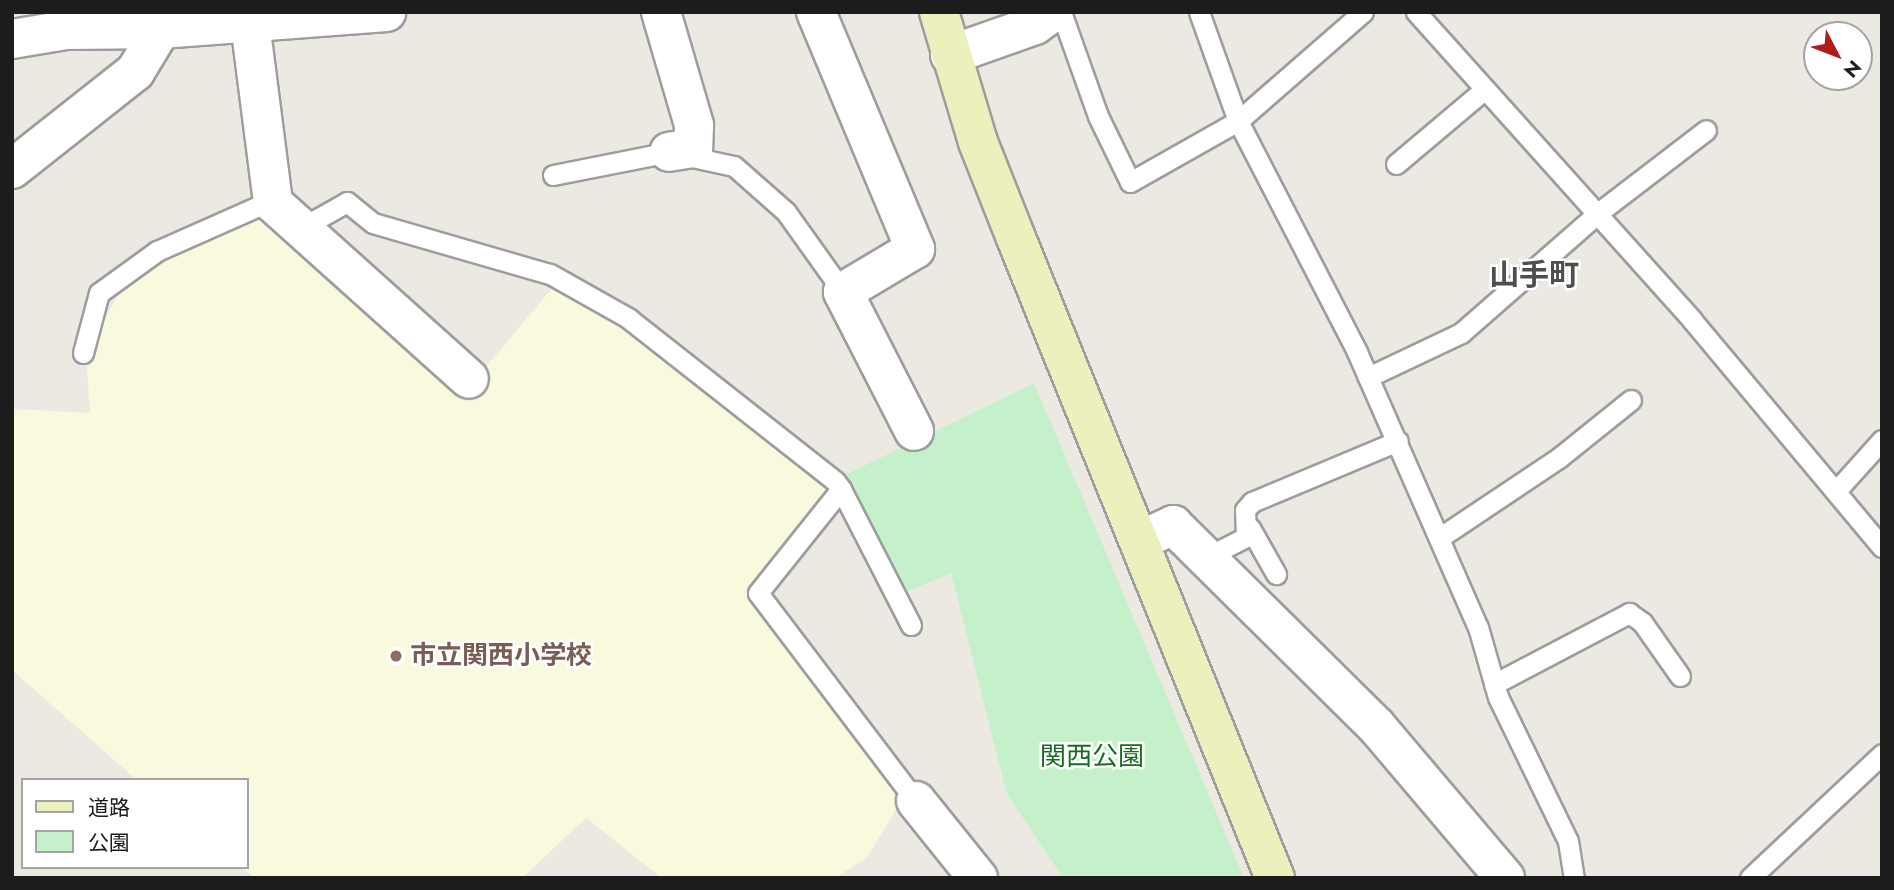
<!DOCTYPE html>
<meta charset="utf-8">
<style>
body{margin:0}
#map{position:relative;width:1894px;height:890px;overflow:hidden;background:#ece9e2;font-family:Jost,"Noto Sans JP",sans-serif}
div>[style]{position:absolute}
.education>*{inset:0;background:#f9fadd}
.park>*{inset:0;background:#c4f1c9}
.roads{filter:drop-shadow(2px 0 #9d9d9d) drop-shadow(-2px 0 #9d9d9d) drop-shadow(0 2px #9d9d9d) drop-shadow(0 -2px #9d9d9d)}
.lane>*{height:19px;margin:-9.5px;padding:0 9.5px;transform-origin:9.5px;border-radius:9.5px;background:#fff}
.street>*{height:38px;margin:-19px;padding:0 19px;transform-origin:19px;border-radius:19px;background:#fff}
.secondary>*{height:38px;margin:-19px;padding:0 19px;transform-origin:19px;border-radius:19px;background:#ecf0bc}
.dots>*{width:19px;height:19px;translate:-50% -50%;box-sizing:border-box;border:4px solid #fff;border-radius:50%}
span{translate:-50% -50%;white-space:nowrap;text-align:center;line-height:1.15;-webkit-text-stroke:5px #fff;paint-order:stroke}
.education-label{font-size:26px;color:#785e54;font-weight:700}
.left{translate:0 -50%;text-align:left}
.park-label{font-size:26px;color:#196b22}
.quarter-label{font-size:30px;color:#4f4f4f;font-weight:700}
.frame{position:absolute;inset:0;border:14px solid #1c1c1c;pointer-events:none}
.legend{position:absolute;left:21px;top:778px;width:228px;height:91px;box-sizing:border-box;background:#fff;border:2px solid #a4a4a4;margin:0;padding:9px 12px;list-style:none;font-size:21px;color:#1c1c1c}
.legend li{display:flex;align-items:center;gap:14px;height:35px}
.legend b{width:35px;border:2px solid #a4a4a4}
.north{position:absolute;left:1803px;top:21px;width:70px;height:70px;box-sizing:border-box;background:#fff;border:2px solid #a4a4a4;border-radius:50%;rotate:132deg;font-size:19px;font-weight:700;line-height:28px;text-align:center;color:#1c1c1c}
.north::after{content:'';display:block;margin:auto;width:24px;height:32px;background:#ae1d19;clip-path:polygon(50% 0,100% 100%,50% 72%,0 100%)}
</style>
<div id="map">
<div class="education">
<div style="clip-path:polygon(260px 211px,460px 398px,553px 287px,626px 323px,830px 487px,753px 592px,904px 796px,867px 858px,834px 878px,662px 878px,586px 818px,522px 878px,255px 878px,241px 867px,247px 867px,247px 780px,137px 780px,12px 670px,12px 409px,90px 413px,86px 353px,121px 290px,162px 261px)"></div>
</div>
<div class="park">
<div style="clip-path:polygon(1034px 383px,1244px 878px,1063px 878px,1007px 794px,951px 573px,899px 595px,839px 478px)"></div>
</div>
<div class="roads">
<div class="lane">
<div style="left:1061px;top:12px;width:110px;rotate:70.4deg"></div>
<div style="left:1098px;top:116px;width:73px;rotate:64.1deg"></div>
<div style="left:1130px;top:182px;width:124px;rotate:-29.5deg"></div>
<div style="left:1238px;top:121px;width:166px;rotate:-41.1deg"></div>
<div style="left:1199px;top:12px;width:116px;rotate:70.3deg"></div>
<div style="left:1238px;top:121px;width:260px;rotate:62.7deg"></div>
<div style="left:1357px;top:352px;width:300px;rotate:66.3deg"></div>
<div style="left:1478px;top:627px;width:73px;rotate:74.1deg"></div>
<div style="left:1498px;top:697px;width:160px;rotate:64.1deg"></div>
<div style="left:1568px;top:841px;width:37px;rotate:81deg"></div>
<div style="left:1416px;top:12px;width:414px;rotate:48.1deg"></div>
<div style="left:1692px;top:320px;width:296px;rotate:50.1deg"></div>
<div style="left:1396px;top:164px;width:116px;rotate:-40.1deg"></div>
<div style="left:553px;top:175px;width:118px;rotate:-11.2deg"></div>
<div style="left:669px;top:152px;width:66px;rotate:12.2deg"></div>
<div style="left:734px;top:166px;width:69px;rotate:41.5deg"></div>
<div style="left:786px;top:212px;width:98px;rotate:54.5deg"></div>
<div style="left:301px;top:228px;width:53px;rotate:-29.5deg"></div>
<div style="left:347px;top:202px;width:33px;rotate:39deg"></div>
<div style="left:373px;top:223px;width:184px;rotate:16.1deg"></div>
<div style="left:550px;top:274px;width:90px;rotate:29.4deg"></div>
<div style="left:628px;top:318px;width:263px;rotate:38.2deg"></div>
<div style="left:835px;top:481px;width:10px;rotate:53deg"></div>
<div style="left:841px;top:489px;width:133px;rotate:128.6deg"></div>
<div style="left:758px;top:593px;width:261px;rotate:52.8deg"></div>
<div style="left:83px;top:353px;width:62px;rotate:-75.1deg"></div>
<div style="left:99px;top:293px;width:72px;rotate:-35.9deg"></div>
<div style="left:157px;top:251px;width:126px;rotate:-23.9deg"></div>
<div style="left:1368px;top:377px;width:103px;rotate:-25.3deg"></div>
<div style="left:1461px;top:333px;width:182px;rotate:-41.2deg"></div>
<div style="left:1598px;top:213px;width:136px;rotate:-37.5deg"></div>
<div style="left:841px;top:489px;width:153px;rotate:62.8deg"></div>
<div style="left:1836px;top:491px;width:69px;rotate:-48deg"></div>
<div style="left:1250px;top:528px;width:53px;rotate:60.5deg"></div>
<div style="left:1439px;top:538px;width:146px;rotate:-33.8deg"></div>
<div style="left:1560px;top:457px;width:91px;rotate:-38.8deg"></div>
<div style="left:1203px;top:559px;width:48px;rotate:-27.1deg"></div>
<div style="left:1246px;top:537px;width:27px;rotate:-92deg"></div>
<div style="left:1245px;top:510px;width:11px;rotate:-49deg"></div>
<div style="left:1252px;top:502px;width:158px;rotate:-22.7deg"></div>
<div style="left:1494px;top:684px;width:153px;rotate:-27.7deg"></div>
<div style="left:1629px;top:613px;width:16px;rotate:35deg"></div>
<div style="left:1642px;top:622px;width:66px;rotate:54.9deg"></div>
<div style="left:1750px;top:878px;width:181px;rotate:-43.2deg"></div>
</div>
<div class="street">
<div style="left:661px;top:12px;width:118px;rotate:73.7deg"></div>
<div style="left:694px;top:125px;width:23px;rotate:92deg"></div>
<div style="left:693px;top:148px;width:24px;rotate:171deg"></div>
<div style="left:816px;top:12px;width:257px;rotate:67.3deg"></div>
<div style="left:915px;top:249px;width:84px;rotate:149.2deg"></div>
<div style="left:843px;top:292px;width:156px;rotate:62.9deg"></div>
<div style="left:250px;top:23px;width:181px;rotate:82.7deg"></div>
<div style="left:273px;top:203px;width:263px;rotate:41.9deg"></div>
<div style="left:12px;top:39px;width:55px;rotate:-9.5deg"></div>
<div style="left:66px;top:30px;width:95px;rotate:-0.6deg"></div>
<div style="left:161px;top:29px;width:226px;rotate:-4.3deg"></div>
<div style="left:950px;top:55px;width:90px;rotate:-19.4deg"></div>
<div style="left:1035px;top:25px;width:22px;rotate:-36deg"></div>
<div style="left:12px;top:169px;width:157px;rotate:-38.3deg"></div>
<div style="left:135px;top:72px;width:50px;rotate:-58.8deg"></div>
<div style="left:1139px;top:541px;width:38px;rotate:-25deg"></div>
<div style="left:1173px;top:525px;width:287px;rotate:44.7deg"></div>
<div style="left:1377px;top:727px;width:198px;rotate:49.7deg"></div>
<div style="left:916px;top:801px;width:99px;rotate:51.2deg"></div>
</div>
<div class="secondary">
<div style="left:939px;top:12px;width:136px;rotate:73.3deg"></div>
<div style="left:978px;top:142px;width:103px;rotate:68.4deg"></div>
<div style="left:1016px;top:238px;width:690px;rotate:67.97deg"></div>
</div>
</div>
<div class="dots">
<div style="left:396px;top:656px;background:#8d6e63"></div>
</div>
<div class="education-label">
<span class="left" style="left:410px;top:656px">市立関西小学校</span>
</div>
<div class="park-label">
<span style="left:1092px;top:757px">関西公園</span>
</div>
<div class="quarter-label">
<span style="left:1534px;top:275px">山手町</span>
</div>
<div class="frame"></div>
<ul class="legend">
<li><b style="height:9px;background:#ecf0bc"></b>道路</li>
<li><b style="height:19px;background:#c4f1c9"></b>公園</li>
</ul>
<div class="north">N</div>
</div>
